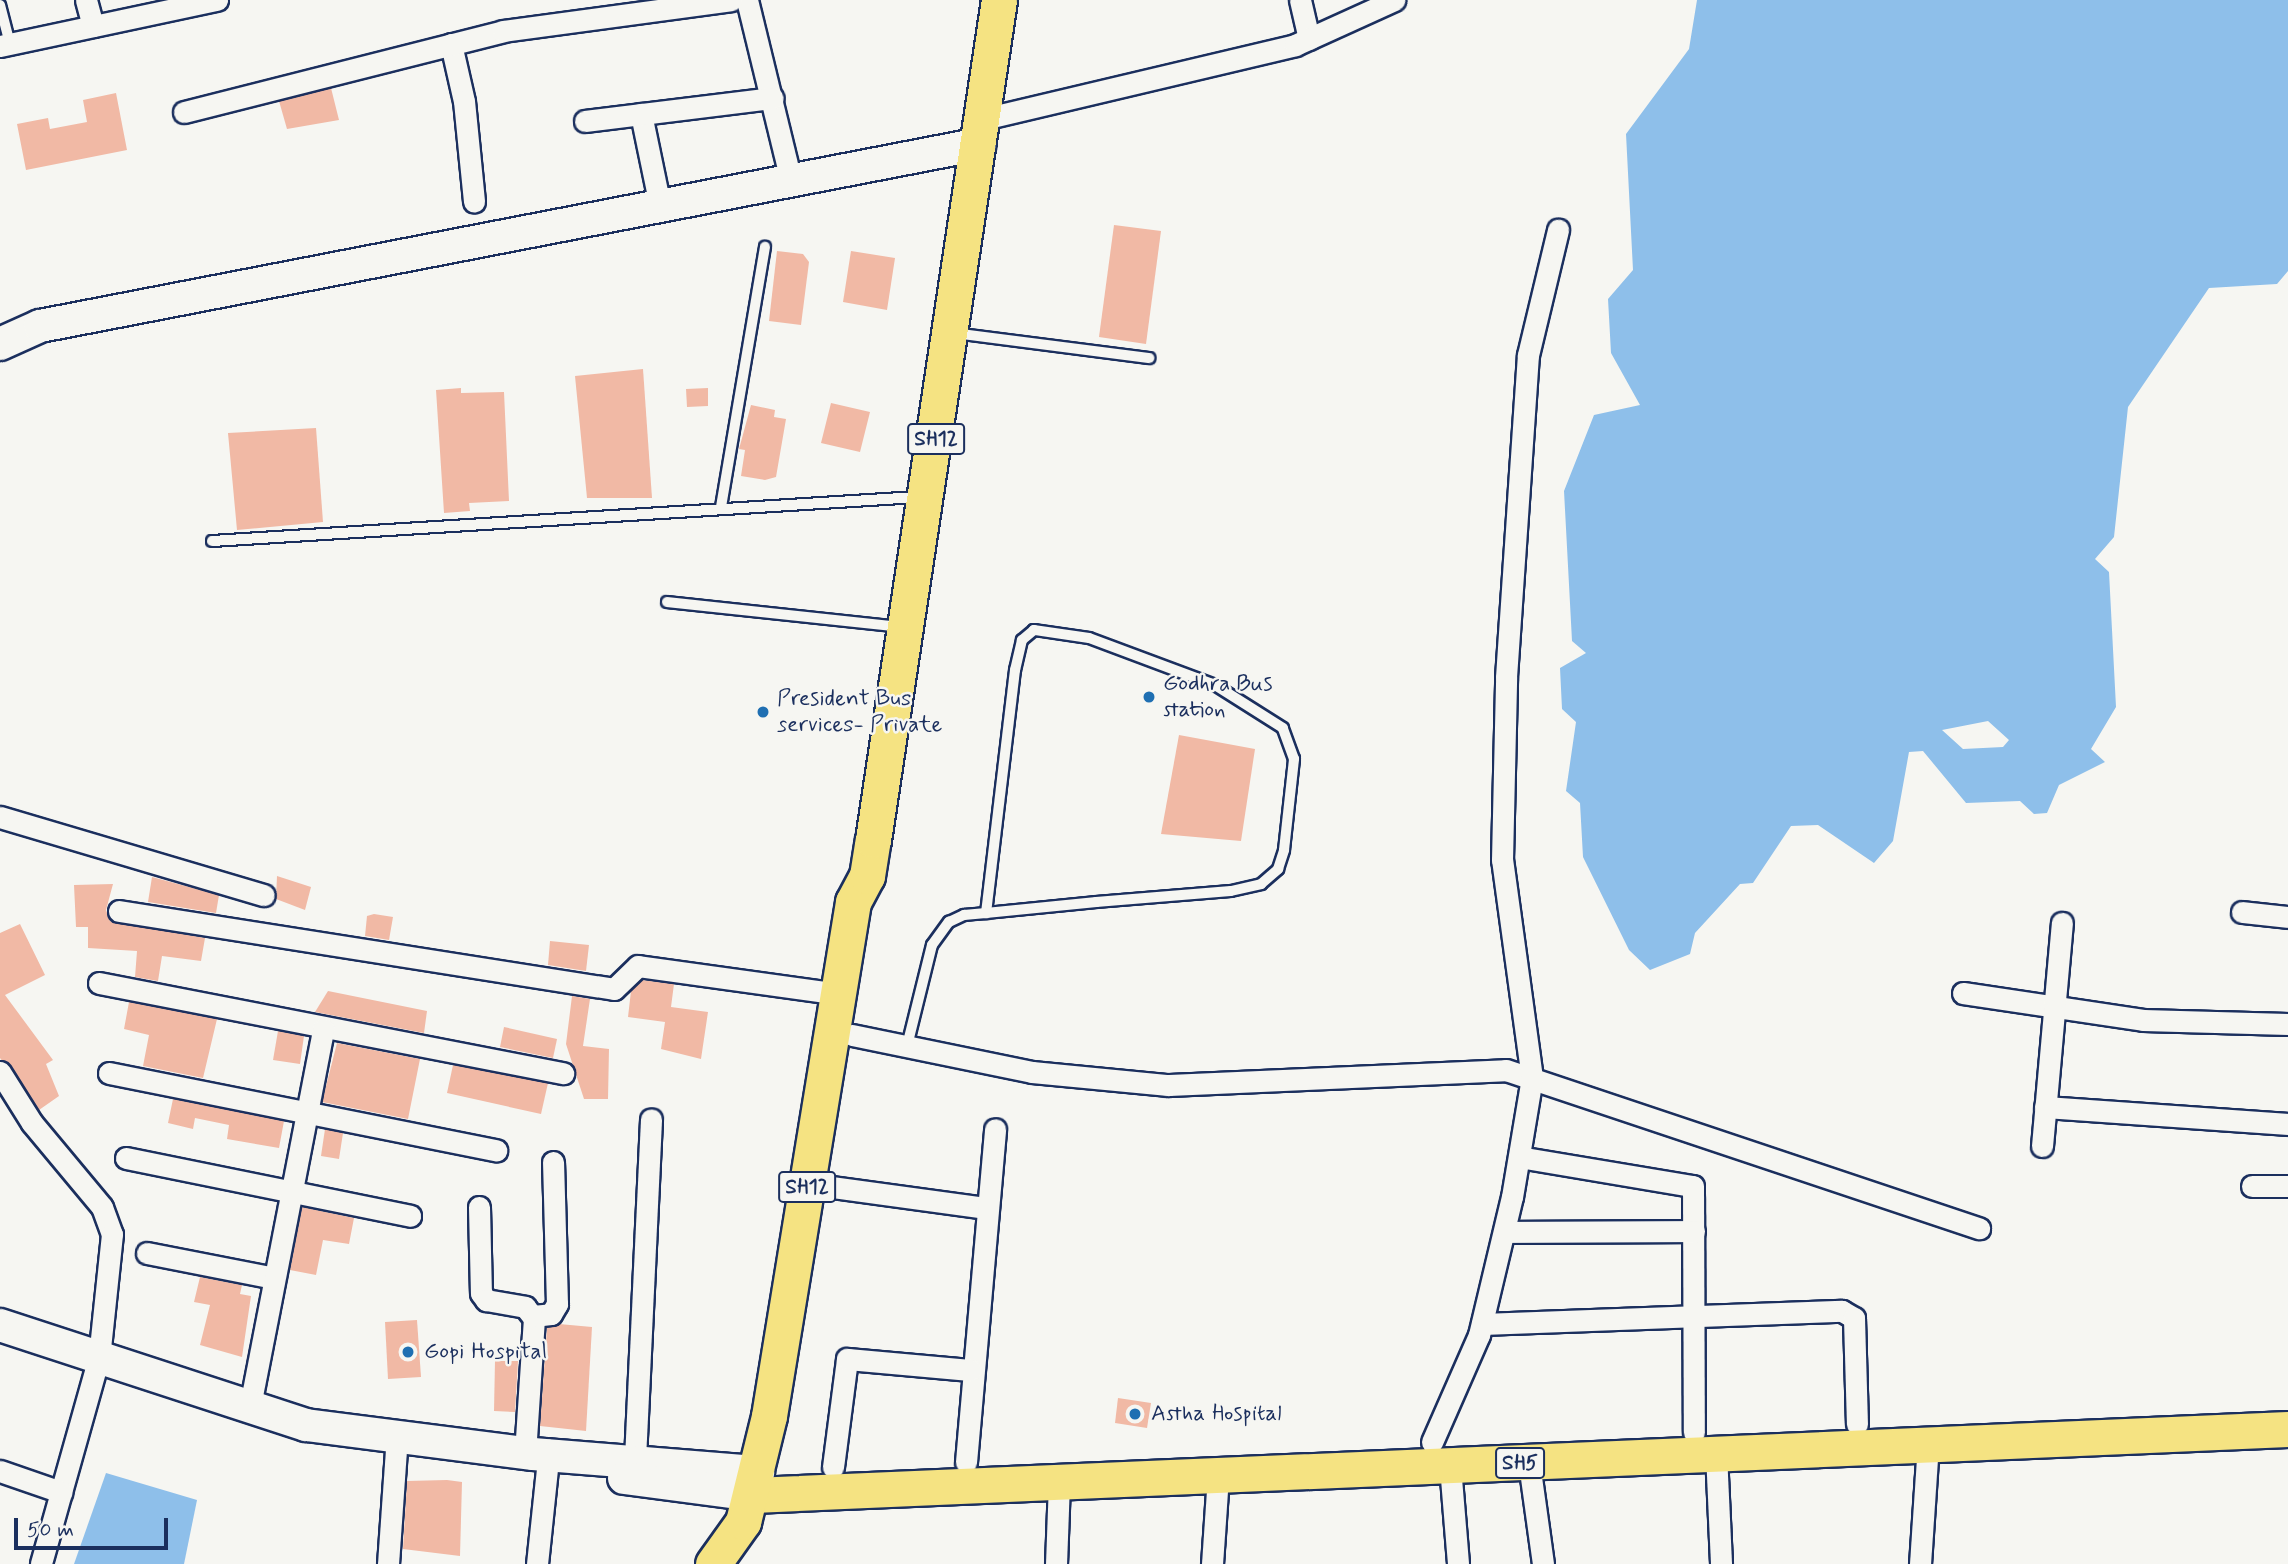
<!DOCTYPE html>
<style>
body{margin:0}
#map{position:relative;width:2288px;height:1564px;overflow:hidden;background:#f6f6f2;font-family:Mynerve,sans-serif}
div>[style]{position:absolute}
.water>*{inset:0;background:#8ebfea}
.building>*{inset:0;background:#f1b9a5}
.roads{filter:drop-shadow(2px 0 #1b2f5e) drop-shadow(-2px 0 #1b2f5e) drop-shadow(0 2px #1b2f5e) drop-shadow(0 -2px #1b2f5e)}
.lane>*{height:10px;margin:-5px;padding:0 5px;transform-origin:5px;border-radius:5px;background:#f6f6f2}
.street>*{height:21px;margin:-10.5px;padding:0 10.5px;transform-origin:10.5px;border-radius:10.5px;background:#f6f6f2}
.secondary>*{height:32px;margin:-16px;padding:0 16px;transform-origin:16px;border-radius:16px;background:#f6f6f2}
.primary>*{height:35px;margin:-17.5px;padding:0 17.5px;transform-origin:17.5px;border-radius:17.5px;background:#f5e382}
.dots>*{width:19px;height:19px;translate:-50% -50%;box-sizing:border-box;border:4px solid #f6f6f2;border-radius:50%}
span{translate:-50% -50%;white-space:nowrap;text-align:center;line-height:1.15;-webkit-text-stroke:5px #f6f6f2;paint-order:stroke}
.shield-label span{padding:2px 5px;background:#f6f6f2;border:2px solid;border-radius:5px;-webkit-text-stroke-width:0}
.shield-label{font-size:21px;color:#1b2f5e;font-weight:700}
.poi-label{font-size:23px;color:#1b2f5e}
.left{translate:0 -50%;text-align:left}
.scale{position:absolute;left:14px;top:1518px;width:154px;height:32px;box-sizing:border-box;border:4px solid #1b2f5e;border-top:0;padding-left:9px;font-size:21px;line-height:24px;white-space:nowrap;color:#1b2f5e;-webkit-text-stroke:5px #f6f6f2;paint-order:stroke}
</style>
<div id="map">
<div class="water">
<div style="clip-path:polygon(evenodd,1697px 0,2288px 0,2288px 271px,2277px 284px,2209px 288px,2128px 407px,2114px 537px,2095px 559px,2109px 572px,2116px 707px,2091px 749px,2105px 762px,2059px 785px,2047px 813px,2034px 814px,2020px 801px,1966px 803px,1923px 751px,1909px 752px,1893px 841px,1874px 863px,1818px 825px,1791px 826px,1753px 883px,1740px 884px,1695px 933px,1690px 954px,1650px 970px,1629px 950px,1583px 857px,1580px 803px,1566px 791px,1576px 722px,1562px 709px,1560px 668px,1586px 653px,1572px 641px,1564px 491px,1594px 415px,1640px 405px,1611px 353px,1608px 299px,1633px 270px,1626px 134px,1689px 49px,1697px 0,1988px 721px,2009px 740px,2003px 747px,1963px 749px,1942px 730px,1988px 721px)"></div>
<div style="clip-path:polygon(106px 1473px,197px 1500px,184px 1564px,74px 1564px)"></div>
</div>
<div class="building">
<div style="clip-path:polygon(331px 88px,339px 120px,287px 129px,279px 101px)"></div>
<div style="clip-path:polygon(116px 93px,127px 150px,26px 170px,17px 124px,48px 118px,50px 129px,87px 122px,83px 100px)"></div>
<div style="clip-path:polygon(1114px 225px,1161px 231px,1146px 344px,1099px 337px)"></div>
<div style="clip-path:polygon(777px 251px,803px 254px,809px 262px,801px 325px,769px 321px)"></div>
<div style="clip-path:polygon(851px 251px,895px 258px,887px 310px,843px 302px)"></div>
<div style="clip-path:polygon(643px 369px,652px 498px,587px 498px,575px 376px)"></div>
<div style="clip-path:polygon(461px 388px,461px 393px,504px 392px,509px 501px,469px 503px,470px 511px,444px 513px,436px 390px)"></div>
<div style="clip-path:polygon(708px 388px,708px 406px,687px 407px,686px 389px)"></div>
<div style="clip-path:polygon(831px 403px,870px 412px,860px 452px,821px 443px)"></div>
<div style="clip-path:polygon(751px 405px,775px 410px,774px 417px,786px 419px,776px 477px,765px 480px,741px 476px,745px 450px,739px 449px)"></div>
<div style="clip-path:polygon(316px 428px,323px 522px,237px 530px,228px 433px)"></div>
<div style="clip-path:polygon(1179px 735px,1255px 749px,1241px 841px,1161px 834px)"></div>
<div style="clip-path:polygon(277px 876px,311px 887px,305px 910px,276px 899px)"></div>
<div style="clip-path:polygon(152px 877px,219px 895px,216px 913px,148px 902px)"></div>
<div style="clip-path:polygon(113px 884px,106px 910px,110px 921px,205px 938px,201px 961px,162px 956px,158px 981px,135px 977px,137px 951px,88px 948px,88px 927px,76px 927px,74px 885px)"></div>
<div style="clip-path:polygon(374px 914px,393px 917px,389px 940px,365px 936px,367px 916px)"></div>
<div style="clip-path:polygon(20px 924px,45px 975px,5px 995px,53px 1060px,46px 1064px,59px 1096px,39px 1110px,0 1058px,0 933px)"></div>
<div style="clip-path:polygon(550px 941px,589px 945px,586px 971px,548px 965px)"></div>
<div style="clip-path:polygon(642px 980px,674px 984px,671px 1007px,708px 1012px,701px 1059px,661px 1049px,665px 1022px,628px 1017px,631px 991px)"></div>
<div style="clip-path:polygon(328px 991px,427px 1011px,424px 1033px,315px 1012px)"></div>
<div style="clip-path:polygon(572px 996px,590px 999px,583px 1046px,609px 1049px,608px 1099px,584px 1099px,566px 1044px)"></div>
<div style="clip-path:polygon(129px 1002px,217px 1019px,203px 1078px,143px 1066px,149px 1035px,124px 1029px)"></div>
<div style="clip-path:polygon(504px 1027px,557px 1039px,553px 1058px,500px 1047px)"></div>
<div style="clip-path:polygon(278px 1031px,304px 1036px,300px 1064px,273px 1060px)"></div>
<div style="clip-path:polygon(337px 1043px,420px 1059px,408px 1119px,322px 1102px)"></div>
<div style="clip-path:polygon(453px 1065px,548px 1083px,541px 1114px,447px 1093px)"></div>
<div style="clip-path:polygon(173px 1099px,284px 1121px,279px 1148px,227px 1139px,229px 1125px,195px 1118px,193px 1129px,168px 1123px)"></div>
<div style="clip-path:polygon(325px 1129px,343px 1133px,339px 1159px,321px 1156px)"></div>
<div style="clip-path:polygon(302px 1207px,354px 1218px,349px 1244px,323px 1240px,316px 1275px,290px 1270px)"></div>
<div style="clip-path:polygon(200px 1277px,242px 1285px,240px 1294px,251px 1296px,242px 1357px,200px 1345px,210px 1305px,194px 1302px)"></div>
<div style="clip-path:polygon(417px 1320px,421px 1377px,388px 1379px,385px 1322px)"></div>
<div style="clip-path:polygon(559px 1324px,592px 1327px,586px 1431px,540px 1426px,547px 1328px)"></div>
<div style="clip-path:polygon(495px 1361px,518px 1361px,515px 1412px,494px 1411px)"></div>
<div style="clip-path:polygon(1118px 1398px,1151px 1403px,1147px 1428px,1115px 1423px)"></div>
<div style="clip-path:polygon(447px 1480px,462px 1482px,460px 1556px,403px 1549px,407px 1481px)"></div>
</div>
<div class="roads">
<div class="lane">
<div style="left:0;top:5px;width:40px;rotate:75.6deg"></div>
<div style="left:954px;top:333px;width:197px;rotate:7.3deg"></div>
<div style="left:721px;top:507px;width:264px;rotate:-80.4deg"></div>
<div style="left:212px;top:541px;width:707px;rotate:-3.57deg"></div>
<div style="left:667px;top:602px;width:234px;rotate:6.1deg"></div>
<div style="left:907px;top:1046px;width:104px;rotate:-76.1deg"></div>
<div style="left:932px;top:945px;width:29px;rotate:-54deg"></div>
<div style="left:949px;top:922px;width:17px;rotate:-25deg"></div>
<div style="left:964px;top:915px;width:22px;rotate:-5deg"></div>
<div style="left:986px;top:913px;width:111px;rotate:-5.7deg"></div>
<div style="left:1096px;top:902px;width:135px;rotate:-4.7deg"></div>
<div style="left:1231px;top:891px;width:31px;rotate:-13deg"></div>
<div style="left:1261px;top:884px;width:23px;rotate:-41deg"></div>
<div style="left:1278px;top:869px;width:20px;rotate:-72deg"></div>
<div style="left:1284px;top:850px;width:92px;rotate:-83.7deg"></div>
<div style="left:1294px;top:759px;width:33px;rotate:-110deg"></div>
<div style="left:1283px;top:728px;width:80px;rotate:-147.7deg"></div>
<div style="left:1215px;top:685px;width:134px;rotate:-159.5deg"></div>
<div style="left:1089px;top:638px;width:56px;rotate:-171.7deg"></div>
<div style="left:1034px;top:630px;width:16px;rotate:140deg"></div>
<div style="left:1022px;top:640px;width:31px;rotate:103deg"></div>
<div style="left:1015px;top:670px;width:245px;rotate:96.8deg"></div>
</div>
<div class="street">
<div style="left:86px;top:0;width:27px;rotate:75deg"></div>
<div style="left:747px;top:0;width:186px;rotate:76.3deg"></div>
<div style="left:1300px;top:0;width:40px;rotate:77deg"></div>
<div style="left:451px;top:44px;width:58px;rotate:77.2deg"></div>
<div style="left:464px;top:101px;width:101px;rotate:84.3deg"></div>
<div style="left:0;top:46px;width:222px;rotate:-12deg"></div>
<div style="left:184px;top:112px;width:329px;rotate:-14.2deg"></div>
<div style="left:503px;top:31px;width:230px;rotate:-7.7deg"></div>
<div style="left:641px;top:114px;width:94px;rotate:78.3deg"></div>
<div style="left:983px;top:119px;width:321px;rotate:-13.3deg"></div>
<div style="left:1295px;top:45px;width:109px;rotate:-24.4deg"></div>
<div style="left:585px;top:121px;width:189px;rotate:-7deg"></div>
<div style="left:0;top:817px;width:275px;rotate:16.5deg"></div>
<div style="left:119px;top:911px;width:501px;rotate:8.95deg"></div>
<div style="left:614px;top:989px;width:33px;rotate:-44deg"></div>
<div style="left:638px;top:966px;width:203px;rotate:7.9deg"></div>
<div style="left:2242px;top:912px;width:46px;rotate:6.2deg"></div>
<div style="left:99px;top:983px;width:473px;rotate:11deg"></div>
<div style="left:1963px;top:993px;width:182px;rotate:8.5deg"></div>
<div style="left:2143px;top:1020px;width:145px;rotate:1.6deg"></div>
<div style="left:852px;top:1035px;width:184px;rotate:11.6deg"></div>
<div style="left:1032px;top:1072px;width:137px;rotate:5.5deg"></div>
<div style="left:1168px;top:1085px;width:338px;rotate:-2.5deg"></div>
<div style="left:1506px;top:1070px;width:499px;rotate:18.5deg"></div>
<div style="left:0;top:1072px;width:60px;rotate:57.9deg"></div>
<div style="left:32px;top:1123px;width:109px;rotate:50.2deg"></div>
<div style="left:102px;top:1207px;width:29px;rotate:70deg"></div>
<div style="left:112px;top:1234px;width:124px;rotate:96deg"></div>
<div style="left:99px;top:1357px;width:215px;rotate:105.7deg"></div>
<div style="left:109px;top:1073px;width:395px;rotate:11.3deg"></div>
<div style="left:2045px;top:1107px;width:244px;rotate:4deg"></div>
<div style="left:2042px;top:1146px;width:224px;rotate:-84.9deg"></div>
<div style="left:1519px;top:1157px;width:176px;rotate:9.5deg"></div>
<div style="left:1693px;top:1186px;width:246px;rotate:89.8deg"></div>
<div style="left:126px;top:1158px;width:290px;rotate:11.5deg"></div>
<div style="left:825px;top:1186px;width:162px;rotate:7.8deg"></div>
<div style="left:2252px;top:1186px;width:36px"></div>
<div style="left:479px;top:1207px;width:86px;rotate:88.7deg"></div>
<div style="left:481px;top:1293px;width:9px;rotate:54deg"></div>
<div style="left:486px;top:1300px;width:40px;rotate:10deg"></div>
<div style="left:525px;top:1307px;width:14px;rotate:51deg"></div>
<div style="left:534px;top:1318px;width:135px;rotate:93.8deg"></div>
<div style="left:1504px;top:1232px;width:190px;rotate:-0.3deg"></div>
<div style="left:147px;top:1253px;width:129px;rotate:11.1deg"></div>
<div style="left:533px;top:1316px;width:18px;rotate:-6deg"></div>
<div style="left:551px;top:1314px;width:12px;rotate:-59deg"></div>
<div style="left:557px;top:1304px;width:142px;rotate:-91.6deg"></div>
<div style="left:1482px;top:1324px;width:360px;rotate:-2.1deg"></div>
<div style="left:1842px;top:1311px;width:14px;rotate:30deg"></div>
<div style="left:1854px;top:1318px;width:106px;rotate:88.4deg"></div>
<div style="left:250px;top:1406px;width:384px;rotate:-79deg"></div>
<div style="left:1432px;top:1442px;width:117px;rotate:-66.3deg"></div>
<div style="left:1479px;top:1335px;width:142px;rotate:-76.6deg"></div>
<div style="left:1512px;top:1197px;width:121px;rotate:-80.5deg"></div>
<div style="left:1532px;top:1078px;width:220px;rotate:-97.8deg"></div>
<div style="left:1502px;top:860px;width:183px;rotate:-88.7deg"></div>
<div style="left:1506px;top:677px;width:323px;rotate:-86.1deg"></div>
<div style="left:1528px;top:355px;width:129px;rotate:-76.5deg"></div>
<div style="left:1716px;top:1453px;width:111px;rotate:87.4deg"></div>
<div style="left:635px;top:1459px;width:340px;rotate:-87.3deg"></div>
<div style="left:966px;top:1462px;width:334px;rotate:-85deg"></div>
<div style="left:1529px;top:1463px;width:102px;rotate:82.1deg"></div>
<div style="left:1450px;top:1466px;width:98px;rotate:85.3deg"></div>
<div style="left:833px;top:1467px;width:109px;rotate:-82.6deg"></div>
<div style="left:847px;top:1359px;width:124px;rotate:5.1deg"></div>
<div style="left:0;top:1471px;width:65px;rotate:19deg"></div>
<div style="left:388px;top:1564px;width:130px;rotate:-86deg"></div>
<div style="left:537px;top:1564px;width:115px;rotate:-84deg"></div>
<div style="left:1056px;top:1564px;width:83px;rotate:-87.9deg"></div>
<div style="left:1212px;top:1564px;width:89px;rotate:-86.1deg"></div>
<div style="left:1920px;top:1564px;width:120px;rotate:-86.2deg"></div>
</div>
<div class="secondary">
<div style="left:0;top:344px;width:44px;rotate:-24.2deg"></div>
<div style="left:40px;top:326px;width:957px;rotate:-10.96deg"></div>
<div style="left:0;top:1325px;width:322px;rotate:18.1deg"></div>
<div style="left:306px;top:1425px;width:229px;rotate:7.3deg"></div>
<div style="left:533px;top:1454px;width:226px;rotate:4.6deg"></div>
<div style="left:624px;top:1478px;width:130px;rotate:7.5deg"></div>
</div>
<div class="primary">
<div style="left:753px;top:1495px;width:1536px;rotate:-2.46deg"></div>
<div style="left:713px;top:1564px;width:52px;rotate:-54.5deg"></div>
<div style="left:743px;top:1522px;width:109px;rotate:-76.2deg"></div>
<div style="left:769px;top:1416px;width:521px;rotate:-80.72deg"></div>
<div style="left:853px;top:902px;width:30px;rotate:-62deg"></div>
<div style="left:867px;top:876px;width:36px;rotate:-81deg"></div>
<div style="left:873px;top:840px;width:849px;rotate:-81.47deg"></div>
</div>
</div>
<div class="dots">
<div style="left:1149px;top:697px;background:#1f6fb2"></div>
<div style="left:763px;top:712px;background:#1f6fb2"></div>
<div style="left:408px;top:1352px;background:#1f6fb2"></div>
<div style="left:1135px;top:1414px;background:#1f6fb2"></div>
</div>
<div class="shield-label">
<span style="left:936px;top:439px">SH12</span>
<span style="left:807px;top:1187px">SH12</span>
<span style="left:1520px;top:1463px">SH5</span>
</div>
<div class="poi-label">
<span class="left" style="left:1163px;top:697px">Godhra Bus<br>station</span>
<span class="left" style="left:777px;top:712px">President Bus<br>services- Private</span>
<span class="left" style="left:424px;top:1352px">Gopi Hospital</span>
<span class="left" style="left:1151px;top:1414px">Astha Hospital</span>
</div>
<div class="scale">50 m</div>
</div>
